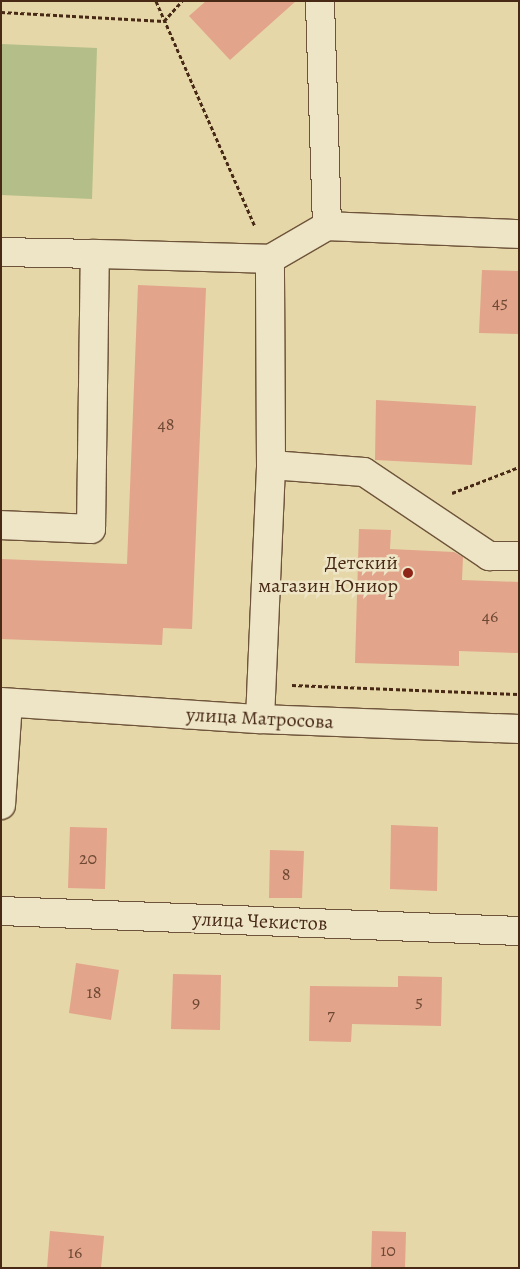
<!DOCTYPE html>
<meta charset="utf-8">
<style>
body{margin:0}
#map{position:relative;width:520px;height:1269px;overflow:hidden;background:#e5d7a8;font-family:Alegreya,serif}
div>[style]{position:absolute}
.green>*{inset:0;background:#b4be88}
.building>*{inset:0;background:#e2a48b}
.path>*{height:3px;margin-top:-1.5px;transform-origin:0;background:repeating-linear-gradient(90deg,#472916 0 4px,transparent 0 6.5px)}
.roads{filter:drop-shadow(1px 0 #6e543a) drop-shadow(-1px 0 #6e543a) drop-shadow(0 1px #6e543a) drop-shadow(0 -1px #6e543a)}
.minor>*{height:28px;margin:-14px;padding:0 14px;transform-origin:14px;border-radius:14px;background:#eee5c6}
.dots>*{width:14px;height:14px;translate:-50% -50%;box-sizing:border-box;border:2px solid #eee5c6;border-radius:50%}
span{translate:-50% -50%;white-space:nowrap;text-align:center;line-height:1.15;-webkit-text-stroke:5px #eee5c6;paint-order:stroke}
.number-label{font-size:18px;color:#6e4833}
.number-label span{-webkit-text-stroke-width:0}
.poi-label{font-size:20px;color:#472916}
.right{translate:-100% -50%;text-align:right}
.street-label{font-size:20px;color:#472916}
.frame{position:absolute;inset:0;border:2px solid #472916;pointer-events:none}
</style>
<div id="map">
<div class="green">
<div style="clip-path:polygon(1px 44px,97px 48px,92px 199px,1px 195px)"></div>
</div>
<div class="building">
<div style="clip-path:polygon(206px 1px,296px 1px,230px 60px,189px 16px)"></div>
<div style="clip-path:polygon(482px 270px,519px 271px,519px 334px,479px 333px)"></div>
<div style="clip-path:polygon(138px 285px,206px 288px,192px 629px,163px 628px,162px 645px,1px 639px,1px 559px,127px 564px)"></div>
<div style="clip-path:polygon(376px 400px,476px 406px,472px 465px,375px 460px)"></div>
<div style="clip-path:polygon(359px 529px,391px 530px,390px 549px,454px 552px,463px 557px,462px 580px,519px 582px,519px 653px,459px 651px,459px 666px,355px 663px)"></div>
<div style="clip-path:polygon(391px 825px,438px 827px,437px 891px,390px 889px)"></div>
<div style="clip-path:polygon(70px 827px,107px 828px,105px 889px,68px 888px)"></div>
<div style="clip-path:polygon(270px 850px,304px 851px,302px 898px,269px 898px)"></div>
<div style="clip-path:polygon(76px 963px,119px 970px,111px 1020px,69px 1013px)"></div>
<div style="clip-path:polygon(173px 974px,221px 975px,220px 1030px,171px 1029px)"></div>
<div style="clip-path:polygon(398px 976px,442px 977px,441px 1026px,352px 1024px,351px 1042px,309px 1041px,310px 986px,398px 987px)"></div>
<div style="clip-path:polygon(50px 1231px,104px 1236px,101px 1268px,47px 1268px)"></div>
<div style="clip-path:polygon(372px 1231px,406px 1232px,405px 1268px,371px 1268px)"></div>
</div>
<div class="path">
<div style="left:156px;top:1px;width:246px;rotate:66.3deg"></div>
<div style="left:1px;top:12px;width:163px;rotate:3.2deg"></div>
<div style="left:164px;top:21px;width:27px;rotate:-48deg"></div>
<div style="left:452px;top:493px;width:72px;rotate:-21.2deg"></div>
<div style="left:292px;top:685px;width:227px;rotate:2.3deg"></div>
</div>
<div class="roads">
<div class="minor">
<div style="left:327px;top:226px;width:192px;rotate:2.4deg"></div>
<div style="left:1px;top:252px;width:94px;rotate:1.2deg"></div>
<div style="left:271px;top:465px;width:93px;rotate:4.3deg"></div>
<div style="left:364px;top:472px;width:151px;rotate:33.9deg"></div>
<div style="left:489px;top:556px;width:30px"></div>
<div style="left:1px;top:525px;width:90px;rotate:2.5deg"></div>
<div style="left:91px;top:529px;width:275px;rotate:-89.2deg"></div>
<div style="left:95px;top:254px;width:175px;rotate:1.6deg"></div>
<div style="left:1px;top:702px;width:260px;rotate:3.8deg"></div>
<div style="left:260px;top:719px;width:259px;rotate:2.2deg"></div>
<div style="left:260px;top:719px;width:254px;rotate:-87.5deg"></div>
<div style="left:271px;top:465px;width:206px;rotate:-90.3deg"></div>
<div style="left:270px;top:259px;width:66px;rotate:-30.1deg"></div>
<div style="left:327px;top:226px;width:225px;rotate:-91.8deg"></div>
<div style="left:1px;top:805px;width:102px;rotate:-86.1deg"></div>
<div style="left:1px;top:911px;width:518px;rotate:2.21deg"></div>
</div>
</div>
<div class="dots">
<div style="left:408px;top:573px;background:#8f2418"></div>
</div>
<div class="number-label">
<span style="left:500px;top:302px">45</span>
<span style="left:166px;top:424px">48</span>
<span style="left:490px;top:616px">46</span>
<span style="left:88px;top:858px">20</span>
<span style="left:286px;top:874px">8</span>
<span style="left:94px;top:992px">18</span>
<span style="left:419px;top:1001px">5</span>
<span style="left:196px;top:1002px">9</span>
<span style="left:331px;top:1014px">7</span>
<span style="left:388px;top:1250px">10</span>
<span style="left:75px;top:1252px">16</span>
</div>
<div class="poi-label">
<span class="right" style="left:398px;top:574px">Детский<br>магазин Юниор</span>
</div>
<div class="street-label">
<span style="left:260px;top:718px;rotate:3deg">улица Матросова</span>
<span style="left:260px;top:921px;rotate:2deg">улица Чекистов</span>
</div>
<div class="frame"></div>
</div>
